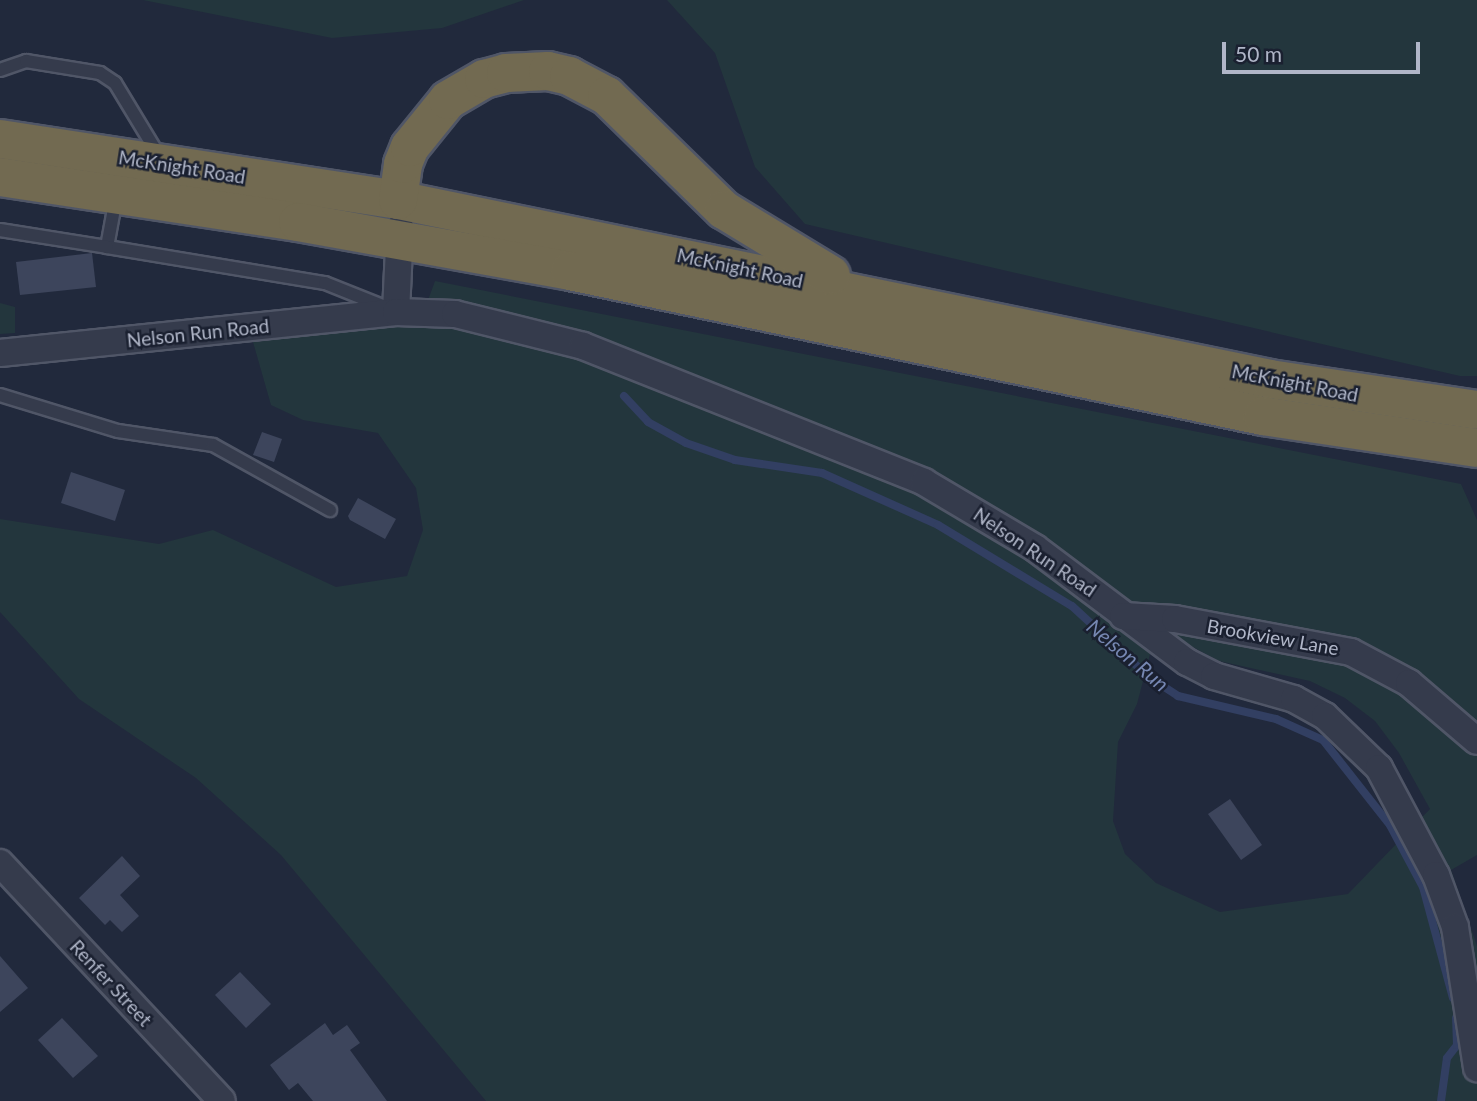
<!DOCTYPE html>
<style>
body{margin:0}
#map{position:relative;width:1477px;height:1101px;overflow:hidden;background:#21293c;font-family:Lato,sans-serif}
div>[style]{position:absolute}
.green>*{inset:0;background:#23363d}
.stream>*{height:8px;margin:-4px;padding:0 4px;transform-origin:4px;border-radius:4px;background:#323f62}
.building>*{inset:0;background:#3d455c}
.roads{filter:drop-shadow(2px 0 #505667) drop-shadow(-2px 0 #505667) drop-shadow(0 2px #505667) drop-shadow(0 -2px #505667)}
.lane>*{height:12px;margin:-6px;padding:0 6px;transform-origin:6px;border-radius:6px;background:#353b4c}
.street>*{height:26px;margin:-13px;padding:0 13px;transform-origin:13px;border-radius:13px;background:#353b4c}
.highway>*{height:38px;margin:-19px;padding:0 19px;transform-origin:19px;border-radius:19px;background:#726a51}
span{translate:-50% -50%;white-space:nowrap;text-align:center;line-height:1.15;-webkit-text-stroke:5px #1a2030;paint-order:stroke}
.street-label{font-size:19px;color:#b0b6c8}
.water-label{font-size:21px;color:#7687b2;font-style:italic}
.scale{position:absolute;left:1222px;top:42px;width:198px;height:32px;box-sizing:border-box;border:4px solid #b0b6c8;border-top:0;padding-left:9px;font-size:21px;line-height:24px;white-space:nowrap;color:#b0b6c8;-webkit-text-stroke:5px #1a2030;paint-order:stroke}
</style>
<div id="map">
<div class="green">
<div style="clip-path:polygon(143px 0,524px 0,442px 28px,332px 38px)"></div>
<div style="clip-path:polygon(667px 0,1477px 0,1477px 376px,1460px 376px,805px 224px,755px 167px,715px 53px)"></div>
<div style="clip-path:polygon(evenodd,435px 281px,1461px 484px,1477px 520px,1477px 855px,1451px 870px,1477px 946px,1477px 1101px,486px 1101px,281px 855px,196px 778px,79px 699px,0 612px,0 519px,159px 544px,213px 530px,336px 587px,407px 576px,423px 530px,416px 488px,378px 433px,303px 420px,271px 405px,253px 342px,420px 322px,435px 281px,1165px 632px,1219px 661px,1310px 681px,1345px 698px,1375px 721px,1399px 753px,1430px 809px,1348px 894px,1220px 912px,1156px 883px,1125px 854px,1113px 821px,1118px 742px,1137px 704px,1154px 639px,1165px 632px)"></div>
<div style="clip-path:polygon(0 303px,15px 307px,15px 333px,0 334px)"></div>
</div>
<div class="stream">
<div style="left:624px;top:396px;width:35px;rotate:47deg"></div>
<div style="left:648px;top:422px;width:43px;rotate:28.9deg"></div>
<div style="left:686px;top:443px;width:52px;rotate:19.1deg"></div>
<div style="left:735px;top:460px;width:88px;rotate:8.5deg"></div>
<div style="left:822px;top:473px;width:127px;rotate:24.1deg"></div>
<div style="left:938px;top:525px;width:157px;rotate:31.2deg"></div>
<div style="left:1072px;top:606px;width:105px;rotate:42.7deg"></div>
<div style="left:1149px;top:677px;width:35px;rotate:33deg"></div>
<div style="left:1178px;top:696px;width:101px;rotate:13.2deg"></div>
<div style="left:1276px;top:719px;width:51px;rotate:24.1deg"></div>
<div style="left:1323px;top:740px;width:108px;rotate:51.8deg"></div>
<div style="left:1390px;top:825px;width:70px;rotate:62deg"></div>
<div style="left:1423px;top:887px;width:115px;rotate:74.9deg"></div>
<div style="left:1441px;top:1101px;width:43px;rotate:-82.1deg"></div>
<div style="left:1447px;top:1058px;width:16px;rotate:-52deg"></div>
<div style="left:1457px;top:1045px;width:27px;rotate:-92deg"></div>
</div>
<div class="building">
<div style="clip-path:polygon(92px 253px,96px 287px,20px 295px,16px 262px)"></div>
<div style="clip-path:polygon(262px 432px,282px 439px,274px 462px,253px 455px)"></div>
<div style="clip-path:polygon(71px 472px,125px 490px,115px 521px,61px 503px)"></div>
<div style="clip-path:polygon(358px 498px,396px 519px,385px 539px,350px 520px,348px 516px)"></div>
<div style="clip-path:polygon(1230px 799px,1262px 845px,1241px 860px,1208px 814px)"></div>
<div style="clip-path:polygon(122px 856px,140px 876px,120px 895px,139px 916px,122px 932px,110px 920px,105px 925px,79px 898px)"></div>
<div style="clip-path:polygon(0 956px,28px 988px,0 1012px)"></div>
<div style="clip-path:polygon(240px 972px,271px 1004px,246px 1028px,215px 995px)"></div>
<div style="clip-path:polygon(62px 1018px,98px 1056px,73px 1078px,38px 1040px)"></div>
<div style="clip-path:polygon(325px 1023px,333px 1035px,347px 1025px,360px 1043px,350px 1050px,387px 1101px,313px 1101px,298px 1083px,289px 1090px,270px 1065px)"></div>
</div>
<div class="roads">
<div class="lane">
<div style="left:0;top:70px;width:28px;rotate:-19deg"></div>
<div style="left:26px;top:61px;width:75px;rotate:9.2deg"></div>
<div style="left:100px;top:73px;width:18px;rotate:34deg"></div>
<div style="left:115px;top:83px;width:83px;rotate:58.8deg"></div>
<div style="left:116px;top:198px;width:50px;rotate:100.4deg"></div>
<div style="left:107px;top:247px;width:221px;rotate:9.4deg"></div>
<div style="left:325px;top:283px;width:65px;rotate:21.8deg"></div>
<div style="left:0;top:230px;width:108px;rotate:9deg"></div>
<div style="left:0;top:395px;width:123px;rotate:17deg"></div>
<div style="left:118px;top:431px;width:96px;rotate:8.4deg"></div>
<div style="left:213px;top:445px;width:134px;rotate:29.1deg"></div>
</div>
<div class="street">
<div style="left:396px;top:312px;width:85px;rotate:-87.3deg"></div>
<div style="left:0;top:353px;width:398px;rotate:-5.9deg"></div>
<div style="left:396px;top:312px;width:59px;rotate:1.9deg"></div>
<div style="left:455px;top:314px;width:132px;rotate:14deg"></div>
<div style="left:583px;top:346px;width:367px;rotate:21.7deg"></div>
<div style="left:924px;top:482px;width:129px;rotate:30.7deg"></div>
<div style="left:1035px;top:548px;width:190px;rotate:36.9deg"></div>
<div style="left:1187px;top:662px;width:30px;rotate:27deg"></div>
<div style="left:1214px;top:676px;width:83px;rotate:16deg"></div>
<div style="left:1294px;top:699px;width:35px;rotate:29deg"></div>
<div style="left:1325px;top:716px;width:75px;rotate:43.9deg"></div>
<div style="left:1379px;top:768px;width:121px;rotate:62deg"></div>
<div style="left:1436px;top:875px;width:55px;rotate:69.9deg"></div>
<div style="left:1455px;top:927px;width:143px;rotate:81.1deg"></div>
<div style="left:1123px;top:616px;width:52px;rotate:3.3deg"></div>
<div style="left:1175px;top:619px;width:179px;rotate:10.6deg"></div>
<div style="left:1351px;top:652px;width:66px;rotate:28.1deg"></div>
<div style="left:1409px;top:683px;width:89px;rotate:40.5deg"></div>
<div style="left:0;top:863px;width:325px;rotate:47deg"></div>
</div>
<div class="highway">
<div style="left:0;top:139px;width:403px;rotate:8.7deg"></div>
<div style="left:398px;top:200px;width:890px;rotate:11.6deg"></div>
<div style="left:1270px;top:379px;width:209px;rotate:8.5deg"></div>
<div style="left:0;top:177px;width:301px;rotate:8.6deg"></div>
<div style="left:298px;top:222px;width:276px;rotate:10.2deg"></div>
<div style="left:570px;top:271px;width:708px;rotate:11.82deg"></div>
<div style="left:1263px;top:416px;width:216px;rotate:8.5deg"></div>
<div style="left:398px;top:200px;width:36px;rotate:-82deg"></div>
<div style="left:403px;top:164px;width:18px;rotate:-68deg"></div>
<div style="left:410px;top:147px;width:60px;rotate:-51deg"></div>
<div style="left:448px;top:100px;width:42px;rotate:-30.3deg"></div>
<div style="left:484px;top:79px;width:23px;rotate:-15deg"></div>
<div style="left:506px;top:73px;width:42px;rotate:-2.7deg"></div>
<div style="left:548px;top:71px;width:22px;rotate:13deg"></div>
<div style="left:569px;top:76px;width:43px;rotate:27.8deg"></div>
<div style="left:607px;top:96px;width:163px;rotate:44.3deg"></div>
<div style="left:724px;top:210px;width:125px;rotate:31.3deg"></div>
</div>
</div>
<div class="street-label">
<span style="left:182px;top:167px;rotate:9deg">McKnight Road</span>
<span style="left:740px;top:268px;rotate:12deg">McKnight Road</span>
<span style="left:198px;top:333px;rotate:-6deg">Nelson Run Road</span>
<span style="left:1295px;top:383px;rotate:11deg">McKnight Road</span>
<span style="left:1035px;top:552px;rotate:34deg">Nelson Run Road</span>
<span style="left:1273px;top:637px;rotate:10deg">Brookview Lane</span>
<span style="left:111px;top:983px;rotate:47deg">Renfer Street</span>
</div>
<div class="water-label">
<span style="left:1128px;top:655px;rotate:40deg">Nelson Run</span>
</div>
<div class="scale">50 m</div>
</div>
